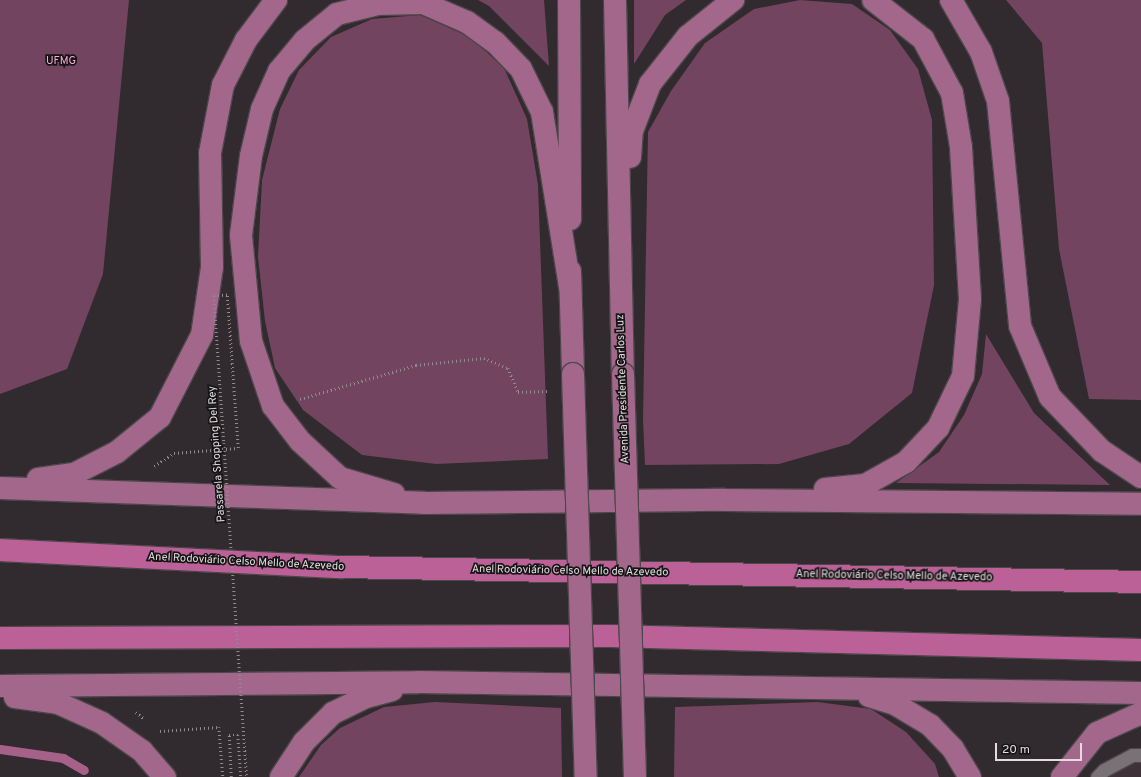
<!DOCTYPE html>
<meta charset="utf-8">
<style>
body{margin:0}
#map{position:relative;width:1141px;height:777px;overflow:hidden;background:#312a2e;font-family:Overpass,sans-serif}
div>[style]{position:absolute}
.built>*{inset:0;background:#3e3138}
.green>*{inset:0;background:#72445f}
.stream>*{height:9px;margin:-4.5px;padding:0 4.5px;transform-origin:4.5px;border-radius:4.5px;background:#a66189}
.path>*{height:2.5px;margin-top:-1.25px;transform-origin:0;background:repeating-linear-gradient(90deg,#918b8f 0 1px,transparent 0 4px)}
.roads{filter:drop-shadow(1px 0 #4d474a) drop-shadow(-1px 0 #4d474a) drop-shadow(0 1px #4d474a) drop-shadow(0 -1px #4d474a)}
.lane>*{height:13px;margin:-6.5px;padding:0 6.5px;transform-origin:6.5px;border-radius:6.5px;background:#7a7176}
.primary>*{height:22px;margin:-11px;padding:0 11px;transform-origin:11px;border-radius:11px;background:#a2678a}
.highway>*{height:22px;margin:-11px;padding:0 11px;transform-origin:11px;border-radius:11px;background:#bc6198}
.path-bridge>*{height:2.5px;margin-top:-1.25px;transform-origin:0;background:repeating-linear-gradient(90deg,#918b8f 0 1px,transparent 0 4px)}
.bridges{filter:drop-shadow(1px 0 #4d474a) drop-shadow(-1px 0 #4d474a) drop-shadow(0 1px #4d474a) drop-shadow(0 -1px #4d474a)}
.primary-bridge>*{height:22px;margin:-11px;padding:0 11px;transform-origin:11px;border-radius:11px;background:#a2678a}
span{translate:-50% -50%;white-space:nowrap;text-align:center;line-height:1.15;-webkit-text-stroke:3.5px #171415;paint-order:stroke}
.park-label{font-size:11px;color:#faacd8}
.street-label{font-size:11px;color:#e1dcdf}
.scale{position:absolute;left:995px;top:743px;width:87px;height:18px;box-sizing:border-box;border:2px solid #e1dcdf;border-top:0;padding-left:5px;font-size:12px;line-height:14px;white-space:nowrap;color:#e1dcdf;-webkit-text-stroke:3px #171415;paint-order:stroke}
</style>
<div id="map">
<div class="built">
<div style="clip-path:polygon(1141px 752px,1141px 777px,1105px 777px)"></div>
</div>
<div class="green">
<div style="clip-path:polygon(0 0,129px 0,103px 274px,67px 369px,0 394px)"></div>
<div style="clip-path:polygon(478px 0,544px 0,549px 66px,489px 6px)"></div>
<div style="clip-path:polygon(634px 0,686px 0,665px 15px,634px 64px)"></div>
<div style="clip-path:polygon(800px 0,852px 4px,890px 30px,918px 69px,932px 120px,934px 285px,912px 393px,849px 444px,779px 464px,645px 465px,643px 420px,648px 132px,671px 91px,705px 43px,754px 9px)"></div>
<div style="clip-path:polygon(1006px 0,1141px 0,1141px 400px,1089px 399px,1059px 249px,1042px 43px)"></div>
<div style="clip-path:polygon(420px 15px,470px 37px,504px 68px,527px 119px,538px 185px,548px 459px,436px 464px,362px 455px,303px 410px,275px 368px,265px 321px,258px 257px,262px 180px,280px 109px,299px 70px,331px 37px,372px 19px)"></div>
<div style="clip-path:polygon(986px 334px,1034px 413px,1110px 485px,896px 483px,939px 452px,964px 415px,982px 374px)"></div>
<div style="clip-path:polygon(435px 702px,561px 708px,562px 777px,299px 777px,321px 745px,340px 728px,384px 707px)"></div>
<div style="clip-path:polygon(818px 702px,871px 709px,906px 732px,935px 764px,939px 777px,674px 777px,675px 707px)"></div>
</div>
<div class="stream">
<div style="left:0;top:749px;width:64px;rotate:8.1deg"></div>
<div style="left:63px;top:758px;width:24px;rotate:30deg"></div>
</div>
<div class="path">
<div style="left:300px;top:399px;width:121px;rotate:-16.3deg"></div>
<div style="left:416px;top:365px;width:68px;rotate:-5.9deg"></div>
<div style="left:484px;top:358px;width:26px;rotate:23deg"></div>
<div style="left:508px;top:368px;width:26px;rotate:67deg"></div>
<div style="left:518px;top:392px;width:29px;rotate:-2deg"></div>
<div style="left:154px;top:466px;width:24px;rotate:-33deg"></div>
<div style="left:136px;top:712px;width:11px;rotate:38deg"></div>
<div style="left:160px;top:731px;width:59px;rotate:-3.9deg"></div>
<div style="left:219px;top:727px;width:50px;rotate:85.4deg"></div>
<div style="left:231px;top:777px;width:42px;rotate:-92.7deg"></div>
<div style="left:229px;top:735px;width:9px"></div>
<div style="left:238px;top:735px;width:42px;rotate:85.9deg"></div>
</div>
<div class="roads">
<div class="lane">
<div style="left:1097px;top:777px;width:10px;rotate:-45deg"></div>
<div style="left:1104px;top:770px;width:32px;rotate:-28deg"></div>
<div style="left:1132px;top:755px;width:9px"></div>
</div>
<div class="primary">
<div style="left:569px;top:0;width:219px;rotate:89.7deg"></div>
<div style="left:615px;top:0;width:374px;rotate:88.8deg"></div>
<div style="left:951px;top:0;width:60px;rotate:60deg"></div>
<div style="left:981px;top:52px;width:52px;rotate:70.9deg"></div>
<div style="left:998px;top:101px;width:226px;rotate:84.4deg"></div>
<div style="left:1020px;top:326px;width:77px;rotate:67.1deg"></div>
<div style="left:1050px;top:397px;width:75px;rotate:46.1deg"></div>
<div style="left:1102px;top:451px;width:47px;rotate:33.7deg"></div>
<div style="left:630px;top:157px;width:26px;rotate:-86deg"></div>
<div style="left:632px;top:131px;width:50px;rotate:-69deg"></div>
<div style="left:650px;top:84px;width:61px;rotate:-51.6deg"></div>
<div style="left:688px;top:36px;width:58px;rotate:-38.7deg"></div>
<div style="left:570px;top:271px;width:103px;rotate:88.3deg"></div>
<div style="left:38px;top:479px;width:36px;rotate:-8deg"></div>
<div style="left:74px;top:474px;width:48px;rotate:-27.1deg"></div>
<div style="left:117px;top:452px;width:55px;rotate:-39.1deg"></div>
<div style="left:160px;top:417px;width:92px;rotate:-62.9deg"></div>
<div style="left:202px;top:335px;width:69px;rotate:-81.6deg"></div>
<div style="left:212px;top:267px;width:114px;rotate:-91deg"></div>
<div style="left:210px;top:153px;width:69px;rotate:-79.2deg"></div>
<div style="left:223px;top:85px;width:51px;rotate:-62.9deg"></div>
<div style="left:246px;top:40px;width:50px;rotate:-53.1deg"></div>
<div style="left:0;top:488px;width:424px;rotate:2deg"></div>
<div style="left:424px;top:503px;width:300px;rotate:-0.6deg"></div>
<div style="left:724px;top:500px;width:417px;rotate:0.5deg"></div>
<div style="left:825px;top:489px;width:40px;rotate:-5.7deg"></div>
<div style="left:865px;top:485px;width:47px;rotate:-29.3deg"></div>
<div style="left:906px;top:462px;width:47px;rotate:-46.7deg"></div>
<div style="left:938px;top:428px;width:58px;rotate:-64.3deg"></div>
<div style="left:963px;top:376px;width:77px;rotate:-84.8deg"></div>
<div style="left:970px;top:299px;width:152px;rotate:-93.4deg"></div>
<div style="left:961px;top:147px;width:55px;rotate:-99.5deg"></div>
<div style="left:952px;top:93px;width:61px;rotate:-118.2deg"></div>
<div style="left:923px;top:39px;width:63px;rotate:-142deg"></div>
<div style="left:394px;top:494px;width:56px;rotate:-163.5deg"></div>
<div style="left:340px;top:478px;width:54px;rotate:-137.2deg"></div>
<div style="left:300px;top:441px;width:44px;rotate:-127.6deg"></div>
<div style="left:273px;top:406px;width:69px;rotate:-108.7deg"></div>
<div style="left:251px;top:341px;width:106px;rotate:-95.4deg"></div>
<div style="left:241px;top:235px;width:80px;rotate:-82.8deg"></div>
<div style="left:251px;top:156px;width:48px;rotate:-76.8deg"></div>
<div style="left:262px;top:109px;width:42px;rotate:-65.9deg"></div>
<div style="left:279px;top:71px;width:40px;rotate:-50deg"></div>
<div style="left:305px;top:40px;width:41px;rotate:-39.1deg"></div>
<div style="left:337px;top:14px;width:42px;rotate:-13.7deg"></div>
<div style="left:378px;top:4px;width:45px;rotate:-1.3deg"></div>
<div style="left:423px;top:3px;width:48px;rotate:23.4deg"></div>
<div style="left:467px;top:22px;width:34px;rotate:36deg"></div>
<div style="left:495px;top:42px;width:37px;rotate:46deg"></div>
<div style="left:521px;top:69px;width:48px;rotate:64deg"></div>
<div style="left:542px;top:112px;width:176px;rotate:80.9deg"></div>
<div style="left:0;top:686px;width:418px;rotate:-0.5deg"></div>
<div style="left:418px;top:682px;width:723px;rotate:0.87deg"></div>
<div style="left:869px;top:696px;width:27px;rotate:17deg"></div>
<div style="left:895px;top:704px;width:41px;rotate:31deg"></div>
<div style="left:930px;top:725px;width:33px;rotate:46deg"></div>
<div style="left:953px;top:749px;width:33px;rotate:59deg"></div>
<div style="left:15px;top:697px;width:43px;rotate:7.9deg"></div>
<div style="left:58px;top:703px;width:48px;rotate:24.4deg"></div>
<div style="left:102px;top:723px;width:49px;rotate:35deg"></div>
<div style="left:142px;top:751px;width:35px;rotate:49deg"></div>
<div style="left:281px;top:777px;width:42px;rotate:-56.7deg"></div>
<div style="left:304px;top:742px;width:41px;rotate:-45deg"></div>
<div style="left:333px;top:713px;width:37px;rotate:-26deg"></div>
<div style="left:366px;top:697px;width:27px;rotate:-15deg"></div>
<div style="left:1062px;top:777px;width:56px;rotate:-51.5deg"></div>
<div style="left:1097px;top:733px;width:48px;rotate:-24.4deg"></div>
</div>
<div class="highway">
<div style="left:0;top:550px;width:341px;rotate:2.9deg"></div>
<div style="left:341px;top:567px;width:800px;rotate:1.07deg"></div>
<div style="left:0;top:638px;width:611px;rotate:-0.19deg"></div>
<div style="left:611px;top:636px;width:530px;rotate:1.51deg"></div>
</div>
</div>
<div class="path-bridge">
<div style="left:174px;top:453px;width:64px;rotate:-4.5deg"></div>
<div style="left:238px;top:448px;width:153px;rotate:-94.1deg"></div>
<div style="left:227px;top:295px;width:13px;rotate:176deg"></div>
<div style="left:214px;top:296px;width:147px;rotate:86.1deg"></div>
<div style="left:224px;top:443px;width:335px;rotate:86.1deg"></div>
</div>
<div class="bridges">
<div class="primary-bridge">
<div style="left:573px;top:374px;width:403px;rotate:88.2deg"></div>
<div style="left:623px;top:374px;width:403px;rotate:88.3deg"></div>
</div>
</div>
<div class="park-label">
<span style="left:61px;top:61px">UFMG</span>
</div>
<div class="street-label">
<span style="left:623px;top:389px;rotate:-92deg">Avenida Presidente Carlos Luz</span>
<span style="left:217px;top:454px;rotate:-94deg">Passarela Shopping Del Rey</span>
<span style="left:246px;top:562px;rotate:3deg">Anel Rodoviário Celso Mello de Azevedo</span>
<span style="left:570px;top:571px;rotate:1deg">Anel Rodoviário Celso Mello de Azevedo</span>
<span style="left:894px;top:576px;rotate:1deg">Anel Rodoviário Celso Mello de Azevedo</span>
</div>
<div class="scale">20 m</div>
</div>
